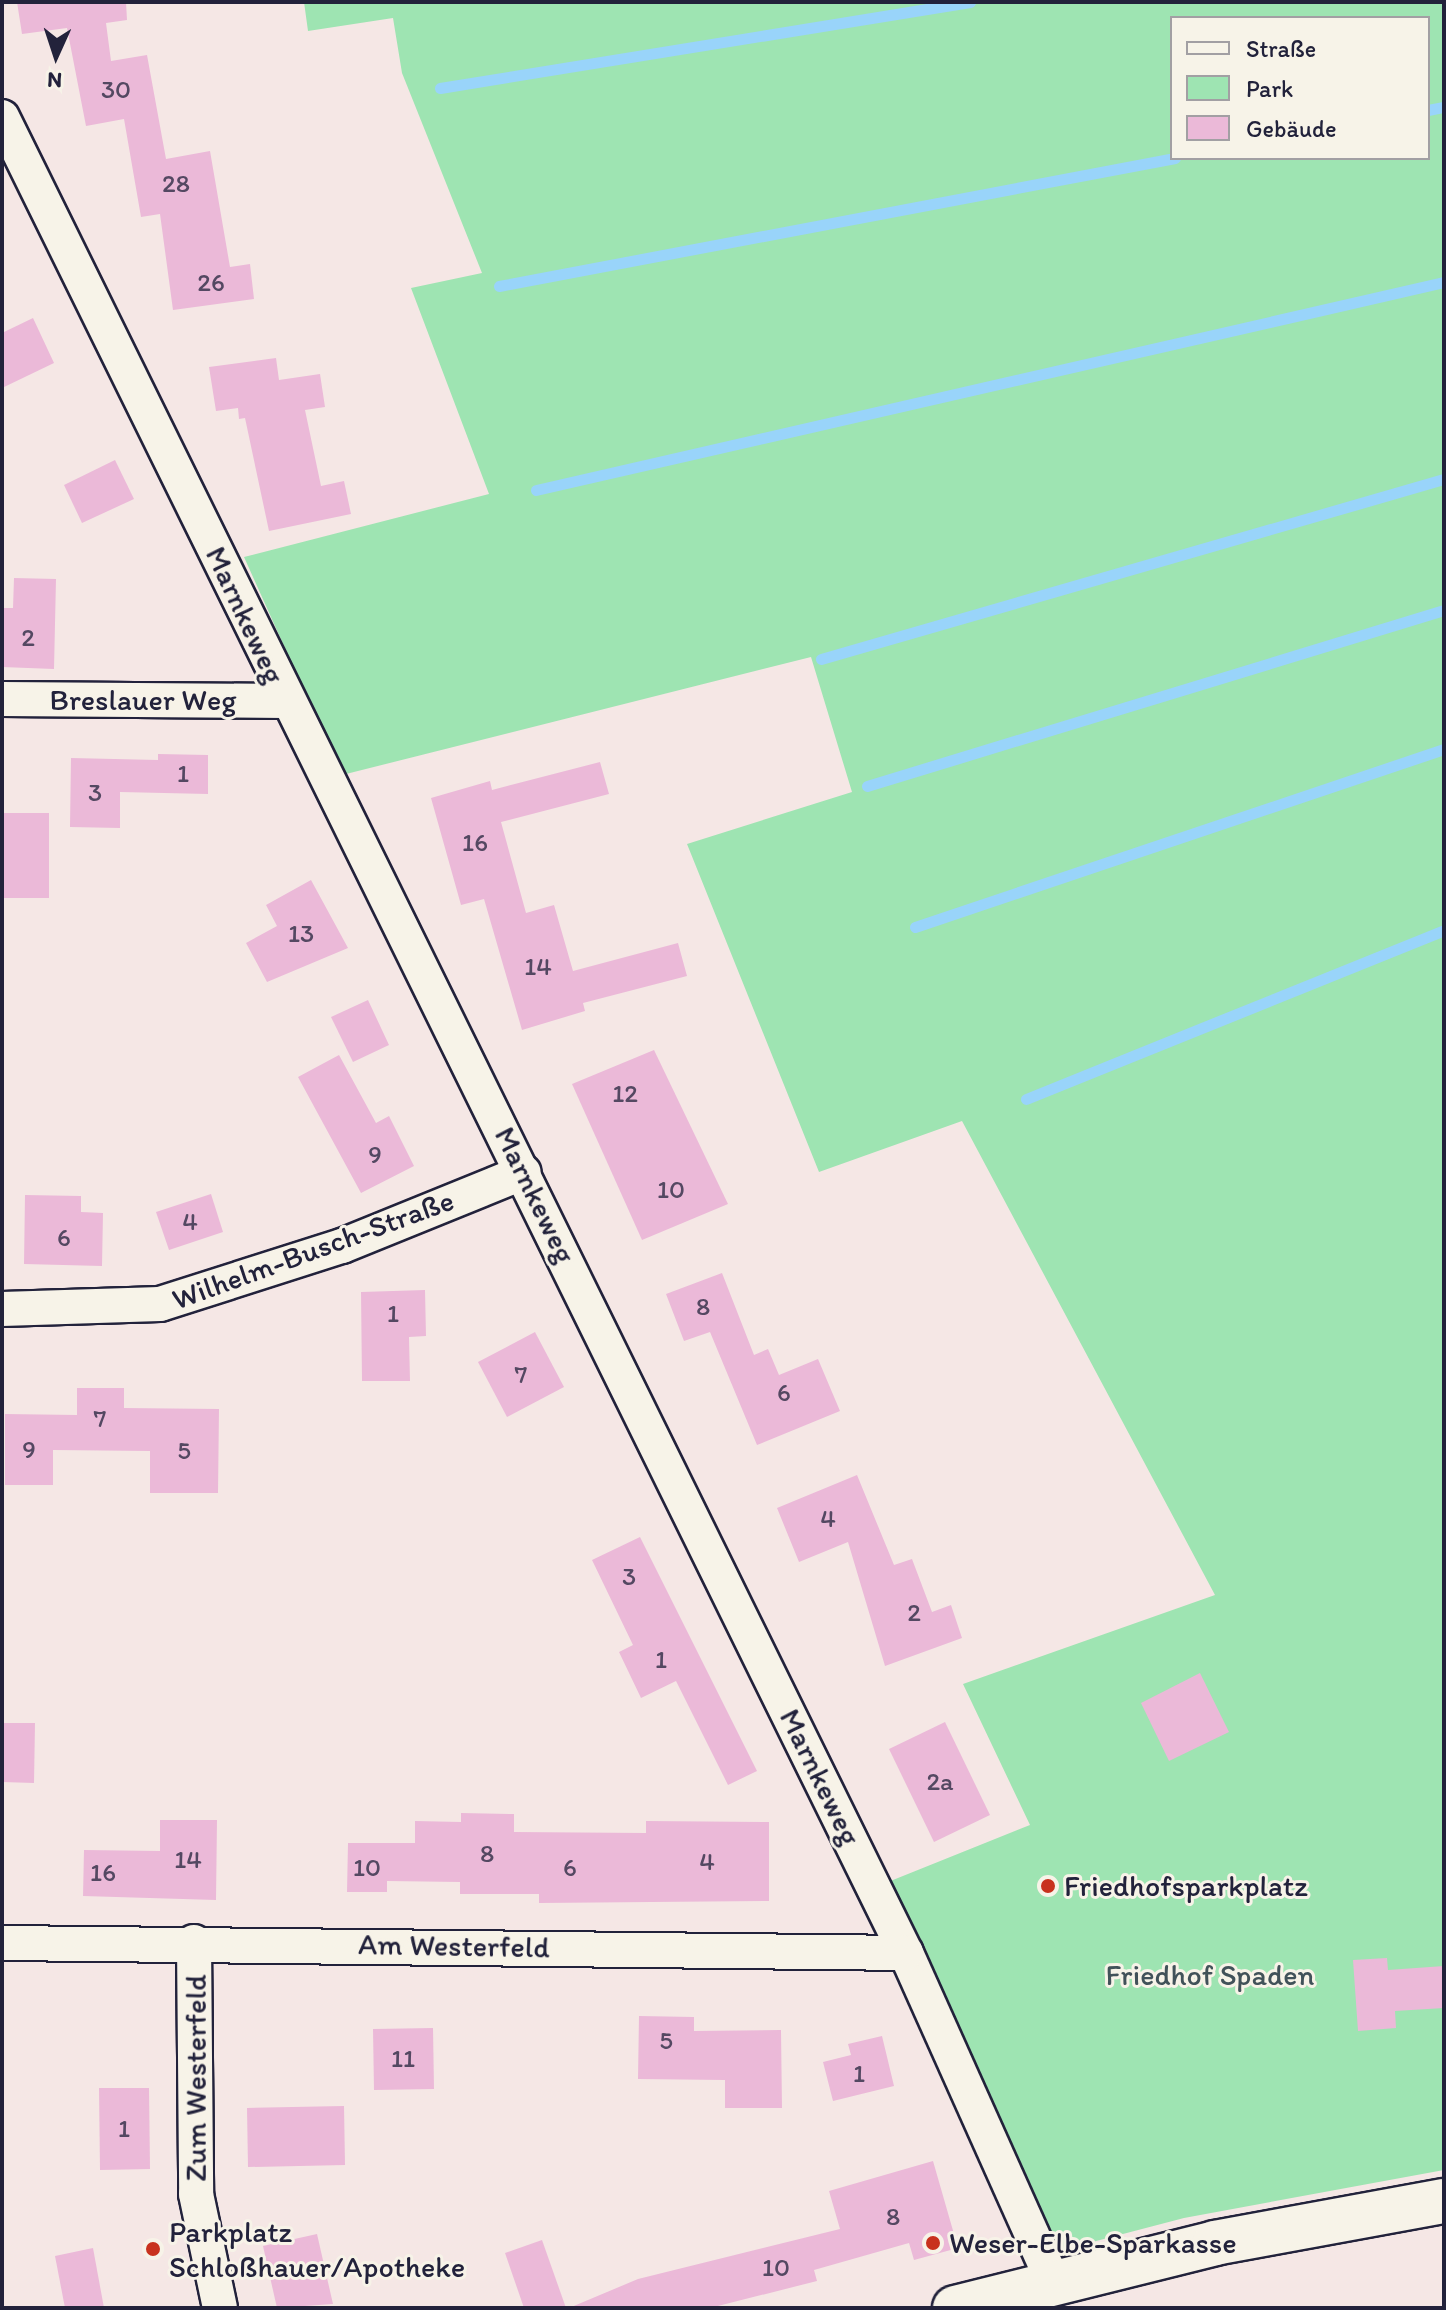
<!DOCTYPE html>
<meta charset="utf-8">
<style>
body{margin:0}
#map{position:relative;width:1446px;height:2310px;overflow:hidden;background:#f5e7e5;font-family:Itim,sans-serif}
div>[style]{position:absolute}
.green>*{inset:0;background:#9ee4b2}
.stream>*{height:11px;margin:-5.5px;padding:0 5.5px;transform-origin:5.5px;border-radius:5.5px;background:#99d4fa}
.building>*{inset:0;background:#ebb9d8}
.roads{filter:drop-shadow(2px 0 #22223b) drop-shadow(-2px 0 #22223b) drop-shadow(0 2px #22223b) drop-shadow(0 -2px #22223b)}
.street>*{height:34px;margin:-17px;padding:0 17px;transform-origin:17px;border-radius:17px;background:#f7f3e8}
.secondary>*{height:44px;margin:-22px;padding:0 22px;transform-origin:22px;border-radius:22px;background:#f7f3e8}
.dots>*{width:22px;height:22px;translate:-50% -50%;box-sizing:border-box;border:4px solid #f7f3e8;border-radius:50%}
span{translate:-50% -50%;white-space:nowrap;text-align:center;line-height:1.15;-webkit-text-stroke:6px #f7f3e8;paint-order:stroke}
.number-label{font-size:26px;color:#544862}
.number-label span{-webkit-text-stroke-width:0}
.street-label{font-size:30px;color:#22223b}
.poi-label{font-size:30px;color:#22223b}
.left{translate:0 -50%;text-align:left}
.park-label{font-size:30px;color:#415259}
.frame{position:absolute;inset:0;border:4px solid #22223b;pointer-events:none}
.legend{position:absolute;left:1170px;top:16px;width:260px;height:144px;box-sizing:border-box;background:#f7f3e8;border:2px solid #a29fa3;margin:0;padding:10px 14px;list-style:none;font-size:24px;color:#22223b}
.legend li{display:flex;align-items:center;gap:16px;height:40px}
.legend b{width:40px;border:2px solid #a29fa3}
.north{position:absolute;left:16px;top:16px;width:80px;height:80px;-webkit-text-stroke:6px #f7f3e8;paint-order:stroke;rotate:183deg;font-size:22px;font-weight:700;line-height:32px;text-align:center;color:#22223b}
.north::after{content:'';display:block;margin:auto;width:28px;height:36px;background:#22223b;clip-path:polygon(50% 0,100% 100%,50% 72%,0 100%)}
</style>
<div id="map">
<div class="green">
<div style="clip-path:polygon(evenodd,304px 2px,1444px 2px,1444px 2170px,1184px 2218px,1058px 2251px,888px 1882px,1030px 1825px,963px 1684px,1215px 1595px,962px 1121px,819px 1172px,687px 844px,852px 792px,811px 657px,342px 775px,244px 557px,489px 494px,411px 288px,482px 273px,402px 73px,393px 18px,308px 31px,304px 2px,1172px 18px,1428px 18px,1428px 158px,1172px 158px,1172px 18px)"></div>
</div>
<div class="stream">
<div style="left:440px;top:88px;width:537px;rotate:-9.22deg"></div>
<div style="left:1428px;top:110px;width:16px;rotate:-11deg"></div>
<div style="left:499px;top:286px;width:688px;rotate:-10.72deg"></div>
<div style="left:536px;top:490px;width:932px;rotate:-12.9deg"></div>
<div style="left:821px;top:659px;width:648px;rotate:-16.12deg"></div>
<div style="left:867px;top:786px;width:603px;rotate:-16.96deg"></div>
<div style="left:915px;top:927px;width:558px;rotate:-18.6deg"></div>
<div style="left:1026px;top:1099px;width:451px;rotate:-22deg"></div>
</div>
<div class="building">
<div style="clip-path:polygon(17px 2px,126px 2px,127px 20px,106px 23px,111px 61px,147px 55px,166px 159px,210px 151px,230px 267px,250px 264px,254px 299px,173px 310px,160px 214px,141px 217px,124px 119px,86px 126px,67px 28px,22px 34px)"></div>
<div style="clip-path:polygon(33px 318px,54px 363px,2px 388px,2px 333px)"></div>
<div style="clip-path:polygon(276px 358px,279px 380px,320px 374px,325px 407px,305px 410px,321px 486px,344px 481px,351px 514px,269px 531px,245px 418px,239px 419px,238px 408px,216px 411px,209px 367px)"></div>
<div style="clip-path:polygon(115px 460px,134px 499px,82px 523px,64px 485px)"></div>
<div style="clip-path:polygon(14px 578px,56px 579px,54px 669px,2px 667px,2px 608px,13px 608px)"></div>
<div style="clip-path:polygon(158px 754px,208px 755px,208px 794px,120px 792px,120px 828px,70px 827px,71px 758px,158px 760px)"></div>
<div style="clip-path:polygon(600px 762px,609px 794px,501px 822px,526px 913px,554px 905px,573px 971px,678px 943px,687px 976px,583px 1003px,585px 1011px,522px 1030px,484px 899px,461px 905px,431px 798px,490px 781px,492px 790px)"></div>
<div style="clip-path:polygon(2px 813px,49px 813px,49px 898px,2px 898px)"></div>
<div style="clip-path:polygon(311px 880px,348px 948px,267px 982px,246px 943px,277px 926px,266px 905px)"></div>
<div style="clip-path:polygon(368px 1000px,389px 1045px,353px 1062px,331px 1017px)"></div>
<div style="clip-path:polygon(654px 1050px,728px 1204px,642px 1240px,572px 1084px)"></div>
<div style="clip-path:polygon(339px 1055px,376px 1123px,389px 1116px,414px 1166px,361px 1193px,298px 1077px)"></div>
<div style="clip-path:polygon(211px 1194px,223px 1232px,169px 1250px,156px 1212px)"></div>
<div style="clip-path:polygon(25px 1195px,81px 1196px,81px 1212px,103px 1213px,102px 1266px,24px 1264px)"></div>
<div style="clip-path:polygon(722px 1273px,754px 1355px,768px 1349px,779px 1375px,818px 1359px,840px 1411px,757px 1445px,710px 1332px,684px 1341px,666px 1294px)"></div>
<div style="clip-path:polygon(425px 1290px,426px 1336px,409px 1337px,410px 1381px,362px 1381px,361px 1292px)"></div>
<div style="clip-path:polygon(535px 1332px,564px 1387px,507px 1417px,478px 1362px)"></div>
<div style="clip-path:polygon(77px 1388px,124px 1388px,124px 1408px,219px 1409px,218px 1493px,150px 1493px,150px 1451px,53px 1450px,53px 1485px,5px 1485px,5px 1414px,77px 1415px)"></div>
<div style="clip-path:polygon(857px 1475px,894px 1565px,912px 1559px,932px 1612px,951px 1605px,962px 1638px,885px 1666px,848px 1542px,799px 1562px,777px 1508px)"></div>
<div style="clip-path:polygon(640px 1537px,757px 1771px,728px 1785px,676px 1681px,641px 1698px,619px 1652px,633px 1645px,592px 1560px)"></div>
<div style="clip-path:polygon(1200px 1673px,1229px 1732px,1169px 1761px,1141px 1703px)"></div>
<div style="clip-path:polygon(945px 1722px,990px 1815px,934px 1842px,889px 1749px)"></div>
<div style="clip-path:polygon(2px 1723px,35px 1723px,34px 1783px,2px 1782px)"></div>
<div style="clip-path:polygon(461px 1813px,514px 1814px,514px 1832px,646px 1833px,646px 1821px,769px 1822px,769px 1901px,539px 1903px,539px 1894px,460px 1894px,460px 1882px,387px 1881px,387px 1892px,347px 1892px,348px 1843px,415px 1843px,415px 1821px,461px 1822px)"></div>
<div style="clip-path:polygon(160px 1820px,217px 1820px,216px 1900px,83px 1896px,84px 1850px,160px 1851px)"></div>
<div style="clip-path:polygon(1387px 1958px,1388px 1970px,1444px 1966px,1444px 2008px,1395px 2011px,1396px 2028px,1358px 2031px,1353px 1960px)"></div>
<div style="clip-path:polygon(639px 2016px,694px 2017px,694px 2031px,781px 2030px,782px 2108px,725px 2108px,725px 2080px,638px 2079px)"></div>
<div style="clip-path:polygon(433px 2028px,434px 2089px,374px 2090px,373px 2029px)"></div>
<div style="clip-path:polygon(882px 2036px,894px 2086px,833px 2101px,823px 2062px,851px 2055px,848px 2044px)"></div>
<div style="clip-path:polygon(99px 2088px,149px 2088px,150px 2169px,100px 2170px)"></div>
<div style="clip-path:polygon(344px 2106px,345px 2165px,248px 2167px,247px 2108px)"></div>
<div style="clip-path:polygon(933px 2161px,958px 2248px,914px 2260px,909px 2243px,814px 2270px,817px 2281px,710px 2308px,569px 2308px,638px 2279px,840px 2229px,829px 2191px)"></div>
<div style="clip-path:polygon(317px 2234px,333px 2304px,277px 2308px,263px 2246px)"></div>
<div style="clip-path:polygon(542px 2240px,566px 2308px,524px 2308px,505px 2253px)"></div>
<div style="clip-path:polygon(93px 2248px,104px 2308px,65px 2308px,55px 2256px)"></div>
</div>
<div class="roads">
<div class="street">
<div style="left:2px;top:117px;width:2046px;rotate:63.79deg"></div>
<div style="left:906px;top:1953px;width:358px;rotate:65.9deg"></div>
<div style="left:2px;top:699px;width:283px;rotate:0.4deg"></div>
<div style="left:2px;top:1309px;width:158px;rotate:-1.8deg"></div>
<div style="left:160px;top:1304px;width:191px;rotate:-17.7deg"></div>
<div style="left:342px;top:1246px;width:196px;rotate:-22.1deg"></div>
<div style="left:194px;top:1942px;width:252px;rotate:89.5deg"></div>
<div style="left:196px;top:2194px;width:116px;rotate:78.1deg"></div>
<div style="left:2px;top:1943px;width:904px;rotate:0.63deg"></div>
</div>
<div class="secondary">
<div style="left:955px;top:2308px;width:268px;rotate:-14deg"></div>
<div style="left:1215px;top:2243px;width:233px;rotate:-10.4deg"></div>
</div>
</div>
<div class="dots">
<div style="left:1048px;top:1886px;background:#c8321e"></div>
<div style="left:933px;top:2243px;background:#c8321e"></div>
<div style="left:153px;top:2249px;background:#c8321e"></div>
</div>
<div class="number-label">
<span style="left:116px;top:90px">30</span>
<span style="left:176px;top:184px">28</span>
<span style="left:211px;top:283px">26</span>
<span style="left:28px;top:638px">2</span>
<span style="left:183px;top:774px">1</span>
<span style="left:95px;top:793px">3</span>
<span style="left:475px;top:843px">16</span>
<span style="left:301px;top:934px">13</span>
<span style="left:538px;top:967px">14</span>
<span style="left:625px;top:1094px">12</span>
<span style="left:375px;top:1155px">9</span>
<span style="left:671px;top:1190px">10</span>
<span style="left:190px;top:1222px">4</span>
<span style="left:64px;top:1238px">6</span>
<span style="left:703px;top:1307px">8</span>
<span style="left:393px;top:1314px">1</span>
<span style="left:521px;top:1375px">7</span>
<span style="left:784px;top:1393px">6</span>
<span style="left:100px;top:1419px">7</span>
<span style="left:29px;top:1450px">9</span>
<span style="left:184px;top:1451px">5</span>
<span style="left:828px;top:1519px">4</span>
<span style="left:629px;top:1577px">3</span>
<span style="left:914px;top:1613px">2</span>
<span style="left:661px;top:1660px">1</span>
<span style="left:940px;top:1782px">2a</span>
<span style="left:487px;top:1854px">8</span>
<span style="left:188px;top:1860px">14</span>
<span style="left:707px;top:1862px">4</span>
<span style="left:367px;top:1868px">10</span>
<span style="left:570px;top:1868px">6</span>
<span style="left:103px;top:1873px">16</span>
<span style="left:666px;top:2041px">5</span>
<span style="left:403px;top:2059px">11</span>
<span style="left:859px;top:2074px">1</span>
<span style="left:124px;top:2129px">1</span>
<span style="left:893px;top:2217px">8</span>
<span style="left:776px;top:2268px">10</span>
</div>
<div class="street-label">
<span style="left:245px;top:615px;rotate:65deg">Marnkeweg</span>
<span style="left:143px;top:700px">Breslauer Weg</span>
<span style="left:535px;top:1195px;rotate:64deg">Marnkeweg</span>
<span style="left:313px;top:1250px;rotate:-20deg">Wilhelm-Busch-Straße</span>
<span style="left:820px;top:1777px;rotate:64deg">Marnkeweg</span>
<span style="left:454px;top:1946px;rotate:1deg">Am Westerfeld</span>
<span style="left:196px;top:2078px;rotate:-90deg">Zum Westerfeld</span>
</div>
<div class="poi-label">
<span class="left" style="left:1064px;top:1886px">Friedhofsparkplatz</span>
<span class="left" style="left:169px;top:2249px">Parkplatz<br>Schloßhauer/Apotheke</span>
<span class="left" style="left:949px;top:2243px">Weser-Elbe-Sparkasse</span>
</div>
<div class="park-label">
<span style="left:1210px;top:1975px">Friedhof Spaden</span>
</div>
<div class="frame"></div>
<ul class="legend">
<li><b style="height:10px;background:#f7f3e8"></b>Straße</li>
<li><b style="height:22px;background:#9ee4b2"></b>Park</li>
<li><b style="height:22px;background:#ebb9d8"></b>Gebäude</li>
</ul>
<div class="north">N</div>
</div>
